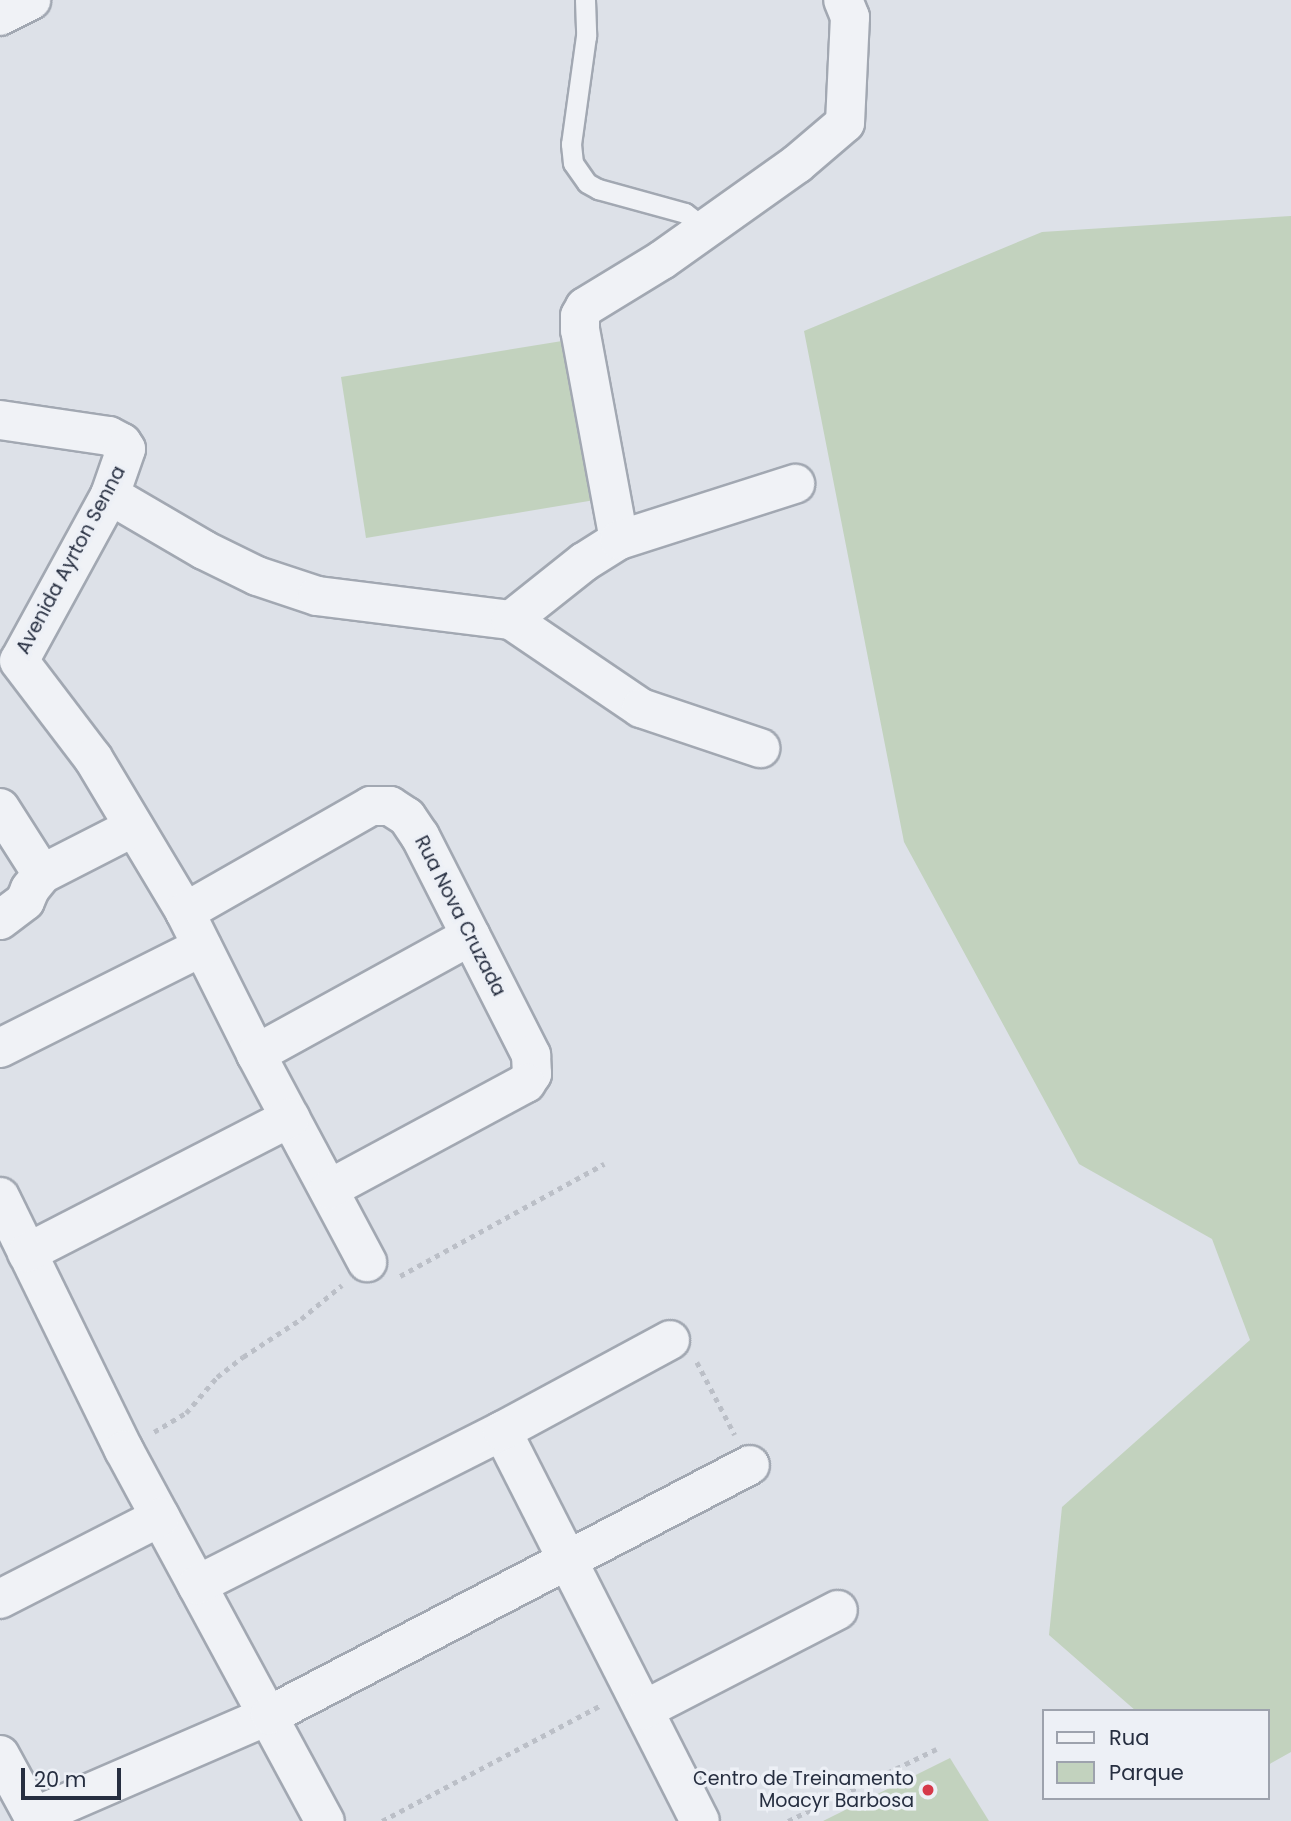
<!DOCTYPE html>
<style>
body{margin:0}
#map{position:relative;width:1291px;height:1821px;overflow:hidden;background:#dde1e8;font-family:Poppins,sans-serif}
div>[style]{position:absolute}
.green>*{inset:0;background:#c2d2be}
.path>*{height:4.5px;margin-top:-2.25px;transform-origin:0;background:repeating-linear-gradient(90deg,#bbbfc7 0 5px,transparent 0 10px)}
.roads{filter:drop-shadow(2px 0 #a2a8b2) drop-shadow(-2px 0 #a2a8b2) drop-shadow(0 2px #a2a8b2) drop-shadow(0 -2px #a2a8b2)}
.lane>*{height:19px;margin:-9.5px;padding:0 9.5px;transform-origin:9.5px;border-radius:9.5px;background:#f0f2f6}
.street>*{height:38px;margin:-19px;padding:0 19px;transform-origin:19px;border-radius:19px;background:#f0f2f6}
.dots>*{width:19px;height:19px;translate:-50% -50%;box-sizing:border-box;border:4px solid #edf0f6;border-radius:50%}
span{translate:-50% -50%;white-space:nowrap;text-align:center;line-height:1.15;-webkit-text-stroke:7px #edf0f6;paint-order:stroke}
.street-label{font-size:19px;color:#262e40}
.poi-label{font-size:19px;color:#262e40}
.right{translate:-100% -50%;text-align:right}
.legend{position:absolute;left:1042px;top:1709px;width:228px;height:91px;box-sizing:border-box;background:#edf0f6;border:2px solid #9da2ad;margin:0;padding:9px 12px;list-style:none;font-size:21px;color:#262e40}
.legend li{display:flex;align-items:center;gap:14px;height:35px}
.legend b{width:35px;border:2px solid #9da2ad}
.scale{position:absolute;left:21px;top:1768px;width:100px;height:32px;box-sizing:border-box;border:4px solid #262e40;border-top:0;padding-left:9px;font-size:21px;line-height:24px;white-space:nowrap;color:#262e40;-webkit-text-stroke:5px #edf0f6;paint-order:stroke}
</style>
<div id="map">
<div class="green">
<div style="clip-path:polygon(1291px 216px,1291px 1752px,1268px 1765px,1268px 1711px,1136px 1711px,1049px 1635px,1062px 1507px,1250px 1340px,1212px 1239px,1079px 1164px,904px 842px,804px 331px,1042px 232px)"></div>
<div style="clip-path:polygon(593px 336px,619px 496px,366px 538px,341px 377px)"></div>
<div style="clip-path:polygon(950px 1758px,989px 1821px,823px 1821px)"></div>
</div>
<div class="path">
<div style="left:400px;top:1276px;width:233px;rotate:-28.8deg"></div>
<div style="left:697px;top:1362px;width:82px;rotate:62.5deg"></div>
<div style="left:154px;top:1432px;width:37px;rotate:-31deg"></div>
<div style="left:186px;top:1413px;width:48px;rotate:-49.3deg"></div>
<div style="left:217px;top:1377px;width:33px;rotate:-38deg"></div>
<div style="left:243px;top:1357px;width:69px;rotate:-33.2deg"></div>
<div style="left:301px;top:1319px;width:53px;rotate:-39.7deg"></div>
<div style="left:382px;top:1821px;width:248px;rotate:-27.9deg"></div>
<div style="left:788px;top:1821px;width:165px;rotate:-25.9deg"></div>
</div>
<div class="roads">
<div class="lane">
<div style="left:585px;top:0;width:36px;rotate:88deg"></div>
<div style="left:586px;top:36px;width:109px;rotate:97.9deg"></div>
<div style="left:571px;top:144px;width:19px;rotate:84deg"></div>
<div style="left:573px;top:163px;width:24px;rotate:55deg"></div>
<div style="left:587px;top:183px;width:13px;rotate:29deg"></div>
<div style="left:598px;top:189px;width:90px;rotate:15.4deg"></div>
<div style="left:685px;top:213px;width:24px;rotate:38deg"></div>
</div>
<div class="street">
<div style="left:0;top:16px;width:35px;rotate:-27deg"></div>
<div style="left:0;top:420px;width:110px;rotate:8.4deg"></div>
<div style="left:109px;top:436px;width:15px;rotate:28deg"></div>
<div style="left:122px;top:443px;width:7px;rotate:56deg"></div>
<div style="left:126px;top:449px;width:49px;rotate:109.2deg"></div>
<div style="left:110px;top:495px;width:189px;rotate:118.7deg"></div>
<div style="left:110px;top:495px;width:109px;rotate:30.3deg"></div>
<div style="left:204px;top:550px;width:59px;rotate:26.1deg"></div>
<div style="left:257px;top:576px;width:63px;rotate:18.4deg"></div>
<div style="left:317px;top:596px;width:195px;rotate:7.1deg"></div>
<div style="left:511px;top:620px;width:157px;rotate:34.1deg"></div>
<div style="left:641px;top:708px;width:126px;rotate:18.6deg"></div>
<div style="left:619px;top:540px;width:214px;rotate:-100.5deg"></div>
<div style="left:580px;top:330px;width:14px;rotate:-90deg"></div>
<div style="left:580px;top:316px;width:10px;rotate:-61deg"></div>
<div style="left:585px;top:307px;width:90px;rotate:-31.4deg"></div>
<div style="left:662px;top:260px;width:166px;rotate:-35.4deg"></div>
<div style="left:797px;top:164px;width:63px;rotate:-40.5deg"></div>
<div style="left:845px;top:123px;width:106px;rotate:-87.3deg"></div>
<div style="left:850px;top:17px;width:18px;rotate:-112deg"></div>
<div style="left:511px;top:620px;width:93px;rotate:-38.5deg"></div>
<div style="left:584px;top:562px;width:41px;rotate:-32.2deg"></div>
<div style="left:619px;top:540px;width:185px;rotate:-17.7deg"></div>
<div style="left:19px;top:661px;width:122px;rotate:52.7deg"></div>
<div style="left:93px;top:758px;width:179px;rotate:59.1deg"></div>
<div style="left:185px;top:912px;width:159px;rotate:63.4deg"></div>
<div style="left:256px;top:1054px;width:236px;rotate:61.9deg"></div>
<div style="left:0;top:808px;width:78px;rotate:57.5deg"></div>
<div style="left:185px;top:912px;width:214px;rotate:-29.7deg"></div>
<div style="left:371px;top:806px;width:19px"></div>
<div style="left:390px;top:806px;width:20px;rotate:33deg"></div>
<div style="left:407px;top:817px;width:23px;rotate:56deg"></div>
<div style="left:420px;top:836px;width:246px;rotate:63.1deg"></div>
<div style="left:531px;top:1055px;width:19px;rotate:87deg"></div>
<div style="left:532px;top:1074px;width:11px;rotate:124deg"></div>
<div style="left:526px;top:1083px;width:224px;rotate:151.7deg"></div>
<div style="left:0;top:920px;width:31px;rotate:-37deg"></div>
<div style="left:25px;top:901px;width:13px;rotate:-67deg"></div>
<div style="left:30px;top:889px;width:19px;rotate:-51deg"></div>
<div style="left:42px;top:874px;width:103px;rotate:-27.1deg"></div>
<div style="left:0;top:1048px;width:226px;rotate:-26.6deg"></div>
<div style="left:256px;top:1054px;width:245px;rotate:-28.8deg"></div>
<div style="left:0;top:1197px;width:282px;rotate:63.9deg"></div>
<div style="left:124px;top:1450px;width:422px;rotate:61.6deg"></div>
<div style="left:27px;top:1253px;width:296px;rotate:-27.2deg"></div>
<div style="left:502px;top:1431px;width:437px;rotate:63.1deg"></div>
<div style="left:197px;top:1585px;width:342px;rotate:-26.8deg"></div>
<div style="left:502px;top:1431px;width:191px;rotate:-28.4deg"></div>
<div style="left:0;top:1599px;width:180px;rotate:-27.1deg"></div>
<div style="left:644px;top:1710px;width:218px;rotate:-27.3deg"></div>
<div style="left:0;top:1755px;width:75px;rotate:61.4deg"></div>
<div style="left:34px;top:1817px;width:257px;rotate:-23.4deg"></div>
<div style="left:270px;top:1715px;width:541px;rotate:-27.51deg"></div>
</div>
</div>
<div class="dots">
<div style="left:928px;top:1790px;background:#d63949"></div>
</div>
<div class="street-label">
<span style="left:71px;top:560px;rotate:-62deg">Avenida Ayrton Senna</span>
<span style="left:460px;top:916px;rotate:63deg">Rua Nova Cruzada</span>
</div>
<div class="poi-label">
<span class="right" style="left:914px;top:1790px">Centro de Treinamento<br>Moacyr Barbosa</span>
</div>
<ul class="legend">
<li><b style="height:9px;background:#f0f2f6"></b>Rua</li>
<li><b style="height:19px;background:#c2d2be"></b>Parque</li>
</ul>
<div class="scale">20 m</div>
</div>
